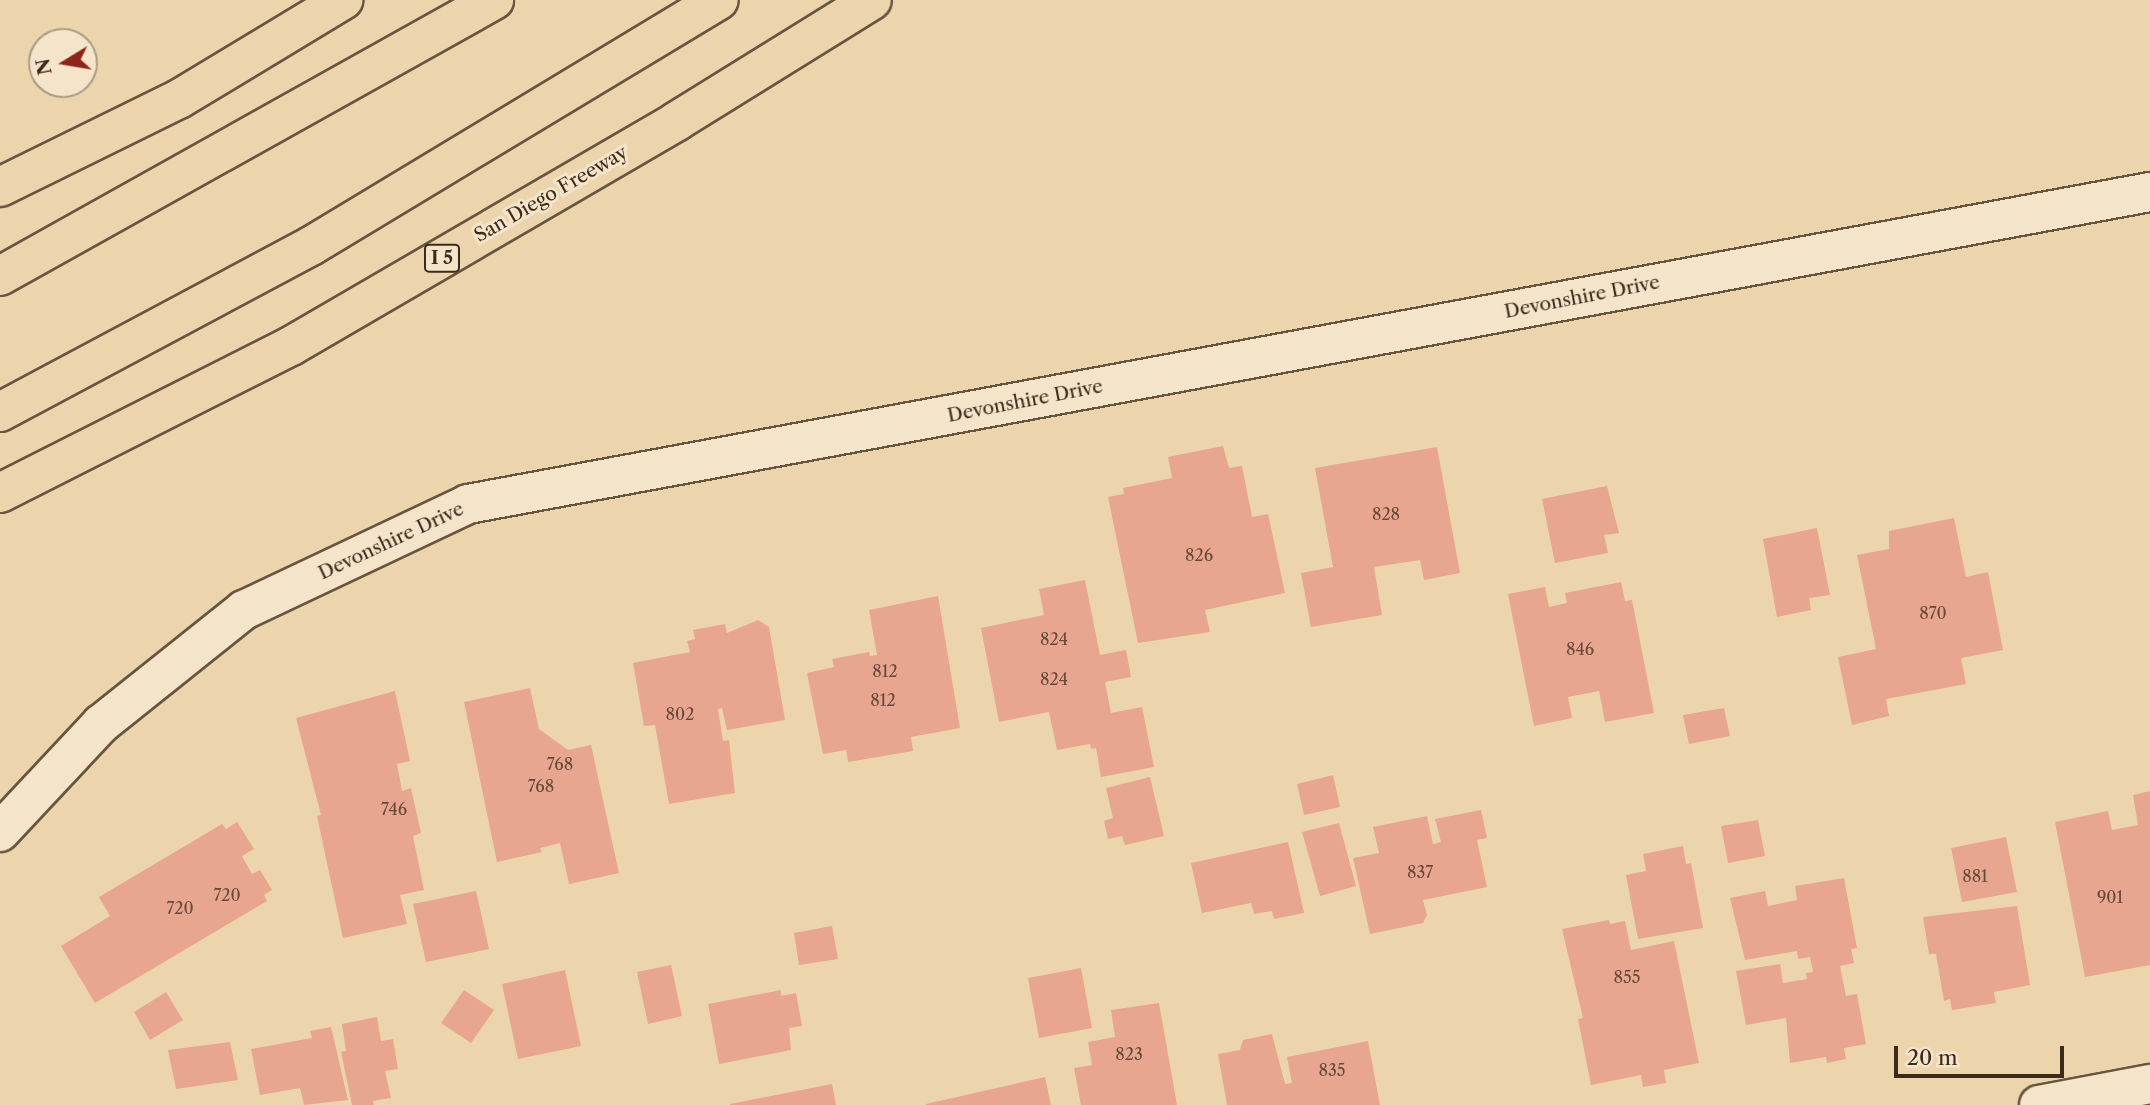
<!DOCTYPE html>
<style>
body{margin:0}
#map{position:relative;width:2150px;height:1105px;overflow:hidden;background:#ecd5ad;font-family:"Libre Caslon Text",serif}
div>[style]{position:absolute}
.building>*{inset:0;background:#e8a690}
.roads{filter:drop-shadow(2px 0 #68553f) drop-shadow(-2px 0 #68553f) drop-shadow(0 2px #68553f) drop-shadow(0 -2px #68553f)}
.street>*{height:38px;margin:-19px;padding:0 19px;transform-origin:19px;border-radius:19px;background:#f3e4ca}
.secondary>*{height:38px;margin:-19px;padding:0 19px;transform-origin:19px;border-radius:19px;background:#f3e4ca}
.highway>*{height:38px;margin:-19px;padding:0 19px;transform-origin:19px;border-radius:19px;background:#ecd5ad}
span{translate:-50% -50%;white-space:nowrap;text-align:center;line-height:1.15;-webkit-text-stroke:6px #f3e4ca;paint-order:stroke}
.number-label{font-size:16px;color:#674938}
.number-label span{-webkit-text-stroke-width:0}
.shield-label span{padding:2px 5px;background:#f3e4ca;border:2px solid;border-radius:5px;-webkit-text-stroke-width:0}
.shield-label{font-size:18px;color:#3c2a1a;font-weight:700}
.street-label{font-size:19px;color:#3c2a1a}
.north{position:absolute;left:28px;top:28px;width:70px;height:70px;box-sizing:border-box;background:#f3e4ca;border:2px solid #aa9a84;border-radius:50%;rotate:259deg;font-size:19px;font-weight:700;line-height:28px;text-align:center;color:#3c2a1a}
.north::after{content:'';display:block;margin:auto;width:24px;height:32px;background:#8f2418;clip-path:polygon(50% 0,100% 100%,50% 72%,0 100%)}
.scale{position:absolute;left:1894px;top:1046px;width:170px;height:32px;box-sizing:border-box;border:4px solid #3c2a1a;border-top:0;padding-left:9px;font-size:21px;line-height:24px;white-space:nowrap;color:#3c2a1a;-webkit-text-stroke:5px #f3e4ca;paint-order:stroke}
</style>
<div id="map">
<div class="building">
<div style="clip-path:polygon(1223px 446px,1229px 468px,1242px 466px,1252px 517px,1268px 514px,1285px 593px,1205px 610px,1210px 632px,1138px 643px,1108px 497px,1124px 494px,1123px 488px,1172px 478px,1168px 457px)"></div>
<div style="clip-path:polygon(1437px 447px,1460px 573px,1424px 580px,1420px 560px,1374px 567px,1382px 615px,1311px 627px,1301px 573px,1333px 567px,1315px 468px)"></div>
<div style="clip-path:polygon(1607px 486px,1619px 533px,1604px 535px,1608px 553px,1555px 563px,1542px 499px)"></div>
<div style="clip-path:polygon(1954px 518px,1966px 577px,1988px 572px,2003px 650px,1961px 658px,1966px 684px,1886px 699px,1889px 716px,1852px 725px,1838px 657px,1876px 649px,1857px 555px,1889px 549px,1889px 531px)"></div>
<div style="clip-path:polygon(1817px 528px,1830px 595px,1809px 598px,1811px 610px,1777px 617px,1763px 539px)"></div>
<div style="clip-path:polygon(1085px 580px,1100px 655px,1126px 650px,1131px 677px,1105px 682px,1111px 713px,1142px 707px,1154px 767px,1101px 777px,1096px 748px,1091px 749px,1090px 744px,1057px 750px,1049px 712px,999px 722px,981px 628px,1044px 615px,1039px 589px)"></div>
<div style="clip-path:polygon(1621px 582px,1625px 601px,1632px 600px,1654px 713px,1605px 722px,1599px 691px,1568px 697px,1572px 718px,1534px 726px,1508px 594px,1545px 587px,1549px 607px,1567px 603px,1565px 593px)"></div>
<div style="clip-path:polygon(938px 596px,960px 728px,911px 737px,913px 751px,848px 762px,846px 750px,823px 754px,807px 673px,834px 667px,832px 659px,869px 652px,870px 656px,877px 655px,869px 610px)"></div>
<div style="clip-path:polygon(758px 620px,769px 627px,785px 720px,727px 730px,722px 708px,718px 709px,723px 741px,729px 740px,735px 793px,669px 804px,655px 725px,644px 726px,633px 663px,690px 652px,687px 641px,695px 639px,693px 630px,725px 624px,727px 633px)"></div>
<div style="clip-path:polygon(530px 688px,539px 729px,568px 750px,591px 745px,619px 873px,569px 884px,560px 843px,540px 848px,542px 852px,497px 862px,464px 702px)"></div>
<div style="clip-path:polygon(395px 691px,410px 761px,397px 764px,402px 791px,411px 788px,421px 833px,413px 836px,424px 890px,400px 895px,407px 924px,343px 938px,317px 816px,321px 815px,296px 718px)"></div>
<div style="clip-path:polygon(1724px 708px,1730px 736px,1689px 744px,1683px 715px)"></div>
<div style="clip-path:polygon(1333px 775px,1340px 807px,1304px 815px,1297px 784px)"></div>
<div style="clip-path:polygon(1150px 777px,1164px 836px,1125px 845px,1122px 836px,1108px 839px,1104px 821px,1113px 818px,1106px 788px)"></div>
<div style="clip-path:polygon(2150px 791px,2150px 965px,2085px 977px,2055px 822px,2108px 811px,2112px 830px,2138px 825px,2133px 795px)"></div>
<div style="clip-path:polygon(1481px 810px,1487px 838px,1477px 840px,1487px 887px,1423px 900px,1427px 915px,1423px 923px,1370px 934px,1353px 858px,1379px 853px,1373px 827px,1427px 816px,1433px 844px,1441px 842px,1435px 819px)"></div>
<div style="clip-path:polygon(1758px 820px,1765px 856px,1728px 863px,1721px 826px)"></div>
<div style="clip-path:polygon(237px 822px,254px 849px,242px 856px,252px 874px,260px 870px,272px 890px,264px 895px,267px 901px,95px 1003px,61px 946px,110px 916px,99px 897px,222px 824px,226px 829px)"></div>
<div style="clip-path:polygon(1339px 823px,1356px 886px,1320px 896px,1302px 832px)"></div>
<div style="clip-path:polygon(2006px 837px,2017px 892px,1962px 902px,1951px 848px)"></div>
<div style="clip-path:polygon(1288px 842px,1304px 913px,1274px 919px,1272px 911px,1254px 914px,1251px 903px,1202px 913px,1191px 863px)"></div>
<div style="clip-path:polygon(1683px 846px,1686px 864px,1691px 863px,1703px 928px,1638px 939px,1626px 875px,1646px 871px,1643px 854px)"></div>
<div style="clip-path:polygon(1844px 878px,1857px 948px,1851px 949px,1854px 963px,1840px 966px,1846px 996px,1857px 994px,1866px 1044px,1844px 1048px,1846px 1059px,1827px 1063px,1826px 1057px,1790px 1063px,1786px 1018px,1746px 1025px,1736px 971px,1780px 964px,1783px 983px,1807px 979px,1806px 973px,1813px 972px,1810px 957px,1798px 959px,1797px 951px,1745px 960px,1730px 898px,1765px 891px,1768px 906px,1797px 900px,1795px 886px)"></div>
<div style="clip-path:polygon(476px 891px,489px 949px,426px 962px,413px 904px)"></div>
<div style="clip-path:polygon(2017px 906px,2030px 985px,1994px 992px,1996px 1003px,1952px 1010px,1950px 999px,1944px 1001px,1936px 954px,1929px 954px,1923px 917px)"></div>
<div style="clip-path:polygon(1609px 920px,1610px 924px,1625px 921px,1631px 950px,1674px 941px,1699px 1063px,1664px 1070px,1666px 1083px,1643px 1087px,1641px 1075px,1591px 1085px,1578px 1019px,1583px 1018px,1562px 929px)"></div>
<div style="clip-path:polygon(832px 926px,838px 959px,799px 965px,794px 933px)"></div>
<div style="clip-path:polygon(671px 965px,682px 1016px,648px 1024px,637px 972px)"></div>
<div style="clip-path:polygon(1081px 968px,1092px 1028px,1039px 1038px,1028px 978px)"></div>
<div style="clip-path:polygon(565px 970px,581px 1046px,518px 1059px,502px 984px)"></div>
<div style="clip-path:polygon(464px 990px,494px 1010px,471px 1043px,441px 1023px)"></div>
<div style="clip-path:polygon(781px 990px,781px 996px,796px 993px,802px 1026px,789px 1028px,791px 1050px,719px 1064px,708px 1004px)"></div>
<div style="clip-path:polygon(166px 992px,183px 1020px,150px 1040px,134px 1012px)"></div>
<div style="clip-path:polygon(1159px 1003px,1177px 1105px,1081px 1105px,1074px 1068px,1092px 1065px,1088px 1042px,1115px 1037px,1111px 1010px)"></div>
<div style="clip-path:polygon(377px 1017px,381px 1041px,393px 1039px,398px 1069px,385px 1071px,391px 1098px,373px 1101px,374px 1105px,352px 1105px,341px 1052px,346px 1051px,342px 1024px)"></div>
<div style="clip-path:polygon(331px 1027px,348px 1100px,304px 1105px,300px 1088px,260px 1095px,251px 1049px,312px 1038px,310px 1031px)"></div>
<div style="clip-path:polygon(1272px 1034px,1285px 1084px,1292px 1083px,1287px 1057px,1368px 1041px,1380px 1105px,1227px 1105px,1218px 1054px,1240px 1050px,1243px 1040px)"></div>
<div style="clip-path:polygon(230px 1042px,238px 1080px,176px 1089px,168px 1050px)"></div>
<div style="clip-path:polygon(1045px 1077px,1051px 1105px,926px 1105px,926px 1104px)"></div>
<div style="clip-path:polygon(832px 1084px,836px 1105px,730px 1105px,730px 1104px)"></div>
</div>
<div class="roads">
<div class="street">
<div style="left:2039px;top:1105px;width:113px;rotate:-10.7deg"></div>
</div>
<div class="secondary">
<div style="left:0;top:832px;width:148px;rotate:-46.9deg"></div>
<div style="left:101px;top:724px;width:183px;rotate:-38.6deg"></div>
<div style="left:244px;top:610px;width:248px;rotate:-25.3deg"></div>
<div style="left:468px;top:504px;width:1711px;rotate:-10.51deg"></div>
</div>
<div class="highway">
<div style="left:0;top:187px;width:199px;rotate:-26.2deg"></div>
<div style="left:179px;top:99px;width:192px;rotate:-31.1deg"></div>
<div style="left:0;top:276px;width:566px;rotate:-29.19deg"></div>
<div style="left:0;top:412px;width:353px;rotate:-28.1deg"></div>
<div style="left:311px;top:246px;width:476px;rotate:-31.1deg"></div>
<div style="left:0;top:493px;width:326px;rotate:-26.8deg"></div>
<div style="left:291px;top:346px;width:447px;rotate:-30.2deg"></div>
<div style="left:677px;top:121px;width:229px;rotate:-31.8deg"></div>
</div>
</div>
<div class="number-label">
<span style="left:1386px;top:514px">828</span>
<span style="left:1199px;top:555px">826</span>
<span style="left:1933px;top:613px">870</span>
<span style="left:1054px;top:639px">824</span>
<span style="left:1580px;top:649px">846</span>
<span style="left:885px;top:671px">812</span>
<span style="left:1054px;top:679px">824</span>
<span style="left:883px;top:700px">812</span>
<span style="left:680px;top:714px">802</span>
<span style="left:560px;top:764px">768</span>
<span style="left:541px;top:786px">768</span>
<span style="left:394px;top:809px">746</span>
<span style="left:1420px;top:872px">837</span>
<span style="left:1975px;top:876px">881</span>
<span style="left:227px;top:895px">720</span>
<span style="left:2110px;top:897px">901</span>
<span style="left:180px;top:908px">720</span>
<span style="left:1627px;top:977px">855</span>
<span style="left:1129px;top:1054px">823</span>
<span style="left:1332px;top:1070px">835</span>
</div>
<div class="shield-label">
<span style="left:442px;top:258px">I 5</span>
</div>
<div class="street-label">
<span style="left:551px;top:194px;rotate:-30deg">San Diego Freeway</span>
<span style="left:1582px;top:297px;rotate:-11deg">Devonshire Drive</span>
<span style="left:1025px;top:401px;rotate:-11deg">Devonshire Drive</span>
<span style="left:391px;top:541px;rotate:-25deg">Devonshire Drive</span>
</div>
<div class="north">N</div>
<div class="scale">20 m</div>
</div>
